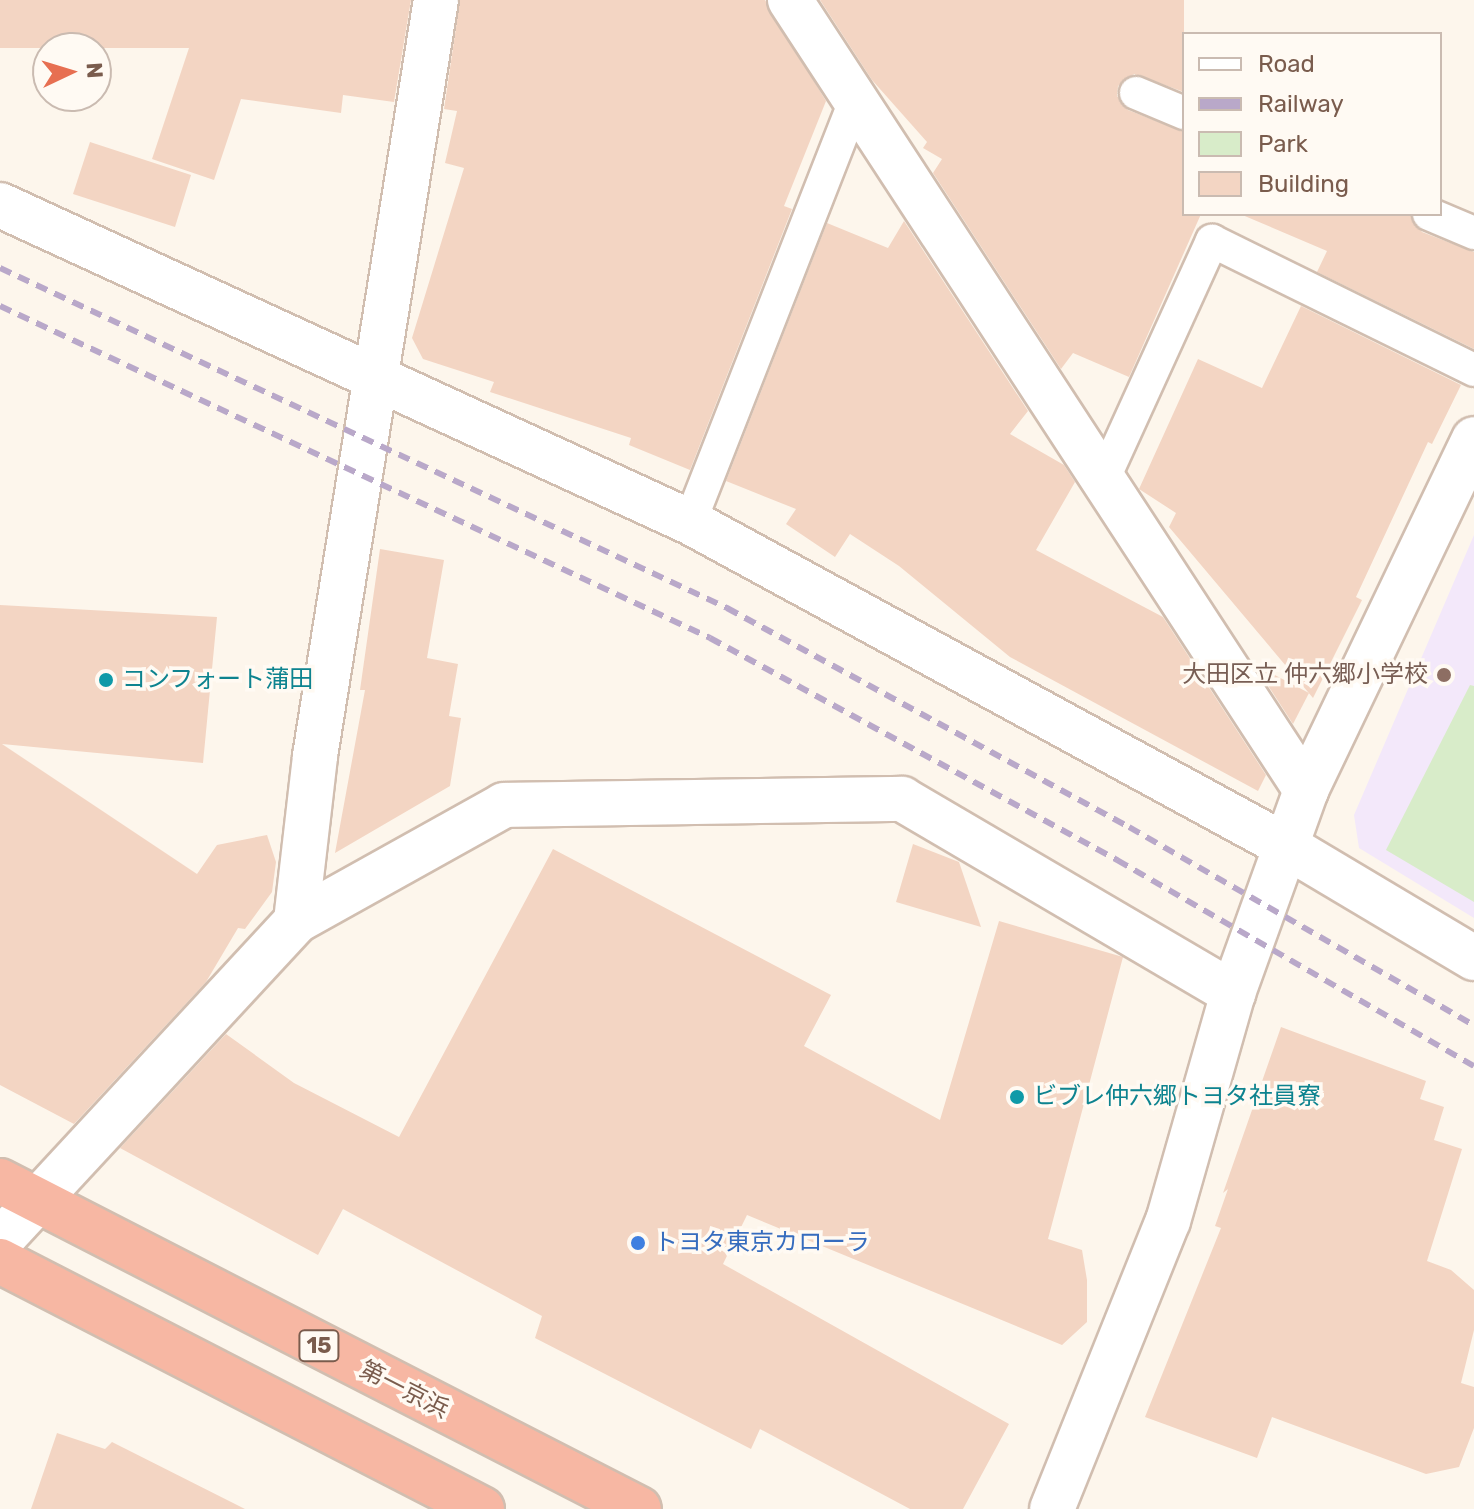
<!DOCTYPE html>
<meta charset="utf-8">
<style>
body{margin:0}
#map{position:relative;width:1474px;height:1509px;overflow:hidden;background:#fdf6ec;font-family:Rubik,"Noto Sans JP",sans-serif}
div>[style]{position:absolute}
.education>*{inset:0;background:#f3e8fa}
.green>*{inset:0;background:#d8ecc9}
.building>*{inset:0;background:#f3d5c3}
.roads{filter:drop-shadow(2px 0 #d1beb0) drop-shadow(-2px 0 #d1beb0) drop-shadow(0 2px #d1beb0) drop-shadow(0 -2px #d1beb0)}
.lane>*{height:32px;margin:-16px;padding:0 16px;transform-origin:16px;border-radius:16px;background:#fff}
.street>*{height:44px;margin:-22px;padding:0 22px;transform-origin:22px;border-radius:22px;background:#fff}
.secondary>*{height:44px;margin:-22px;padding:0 22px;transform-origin:22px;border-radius:22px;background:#fff}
.highway>*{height:44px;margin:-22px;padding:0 22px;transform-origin:22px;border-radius:22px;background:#f7b7a3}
.rail>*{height:6px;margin-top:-3px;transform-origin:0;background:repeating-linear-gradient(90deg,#b9a8c9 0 12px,transparent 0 20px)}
.dots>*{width:22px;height:22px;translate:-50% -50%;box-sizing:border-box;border:4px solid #fffaf3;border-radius:50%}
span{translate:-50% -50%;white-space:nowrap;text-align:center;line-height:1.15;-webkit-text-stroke:7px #fffaf3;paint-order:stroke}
.shield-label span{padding:2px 6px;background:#fffaf3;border:2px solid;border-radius:6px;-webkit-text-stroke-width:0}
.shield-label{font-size:22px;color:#7a5c4d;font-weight:700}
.education-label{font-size:24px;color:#785e54}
.right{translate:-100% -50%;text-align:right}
.culture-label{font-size:24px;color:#0d838f}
.left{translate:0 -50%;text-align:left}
.shop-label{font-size:24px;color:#366cbe}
.street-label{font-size:24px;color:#7a5c4d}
.legend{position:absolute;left:1182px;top:32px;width:260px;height:184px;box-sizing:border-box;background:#fffaf3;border:2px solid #cabbb1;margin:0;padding:10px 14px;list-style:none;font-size:24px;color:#7a5c4d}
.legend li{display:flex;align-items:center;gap:16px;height:40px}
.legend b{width:40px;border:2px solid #cabbb1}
.north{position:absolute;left:32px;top:32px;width:80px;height:80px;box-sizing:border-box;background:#fffaf3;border:2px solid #cabbb1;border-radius:50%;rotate:86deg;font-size:22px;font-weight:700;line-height:32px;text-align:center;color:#7a5c4d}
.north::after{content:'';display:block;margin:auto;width:28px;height:36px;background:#e76f51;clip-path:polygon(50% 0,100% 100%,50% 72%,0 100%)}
</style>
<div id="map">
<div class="education">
<div style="clip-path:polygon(1474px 535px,1474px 918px,1359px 848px,1354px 815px)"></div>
</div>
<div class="green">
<div style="clip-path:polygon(1470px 685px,1474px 686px,1474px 902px,1386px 850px)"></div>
</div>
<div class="building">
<div style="clip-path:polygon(0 0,411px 0,394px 102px,343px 95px,341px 113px,241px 99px,214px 180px,152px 159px,189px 48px,0 48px)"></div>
<div style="clip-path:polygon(460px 0,765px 0,826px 101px,784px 206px,792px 209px,690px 470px,629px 445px,631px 438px,490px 392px,494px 382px,423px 359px,412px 338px,464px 168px,445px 163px,457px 111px,444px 109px)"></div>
<div style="clip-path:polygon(820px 0,1184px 0,1184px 92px,1134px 74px,1118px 86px,1117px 96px,1128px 110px,1184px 132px,1184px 214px,1201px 214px,1129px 377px,1073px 353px,1061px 369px,933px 173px,942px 159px,923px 148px,927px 142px,872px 80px)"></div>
<div style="clip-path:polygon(90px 142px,191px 175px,175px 227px,73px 194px)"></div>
<div style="clip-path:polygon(1240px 214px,1410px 214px,1422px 232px,1474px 252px,1474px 349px,1317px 272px,1327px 251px)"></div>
<div style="clip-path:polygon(904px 221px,1028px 411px,1010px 434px,1064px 465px,1075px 482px,1036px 550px,1163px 617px,1266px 775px,1258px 791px,1010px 657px,899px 566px,850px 534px,835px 557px,786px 524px,796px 509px,726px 481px,827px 223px,888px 248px)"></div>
<div style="clip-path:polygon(1301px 306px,1461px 385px,1432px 444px,1428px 442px,1356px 597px,1362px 600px,1313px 698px,1169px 527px,1176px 513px,1139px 489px,1198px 359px,1262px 388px)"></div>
<div style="clip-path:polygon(380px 549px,444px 560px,427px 658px,458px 664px,449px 716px,461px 718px,450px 786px,335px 853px,365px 690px,360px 690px)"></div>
<div style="clip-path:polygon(0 605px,217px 617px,203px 763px,2px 744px,197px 874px,217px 845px,267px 835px,276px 862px,272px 892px,245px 929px,238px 928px,206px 982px,74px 1124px,0 1085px)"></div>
<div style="clip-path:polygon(1254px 664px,1309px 693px,1293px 724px)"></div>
<div style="clip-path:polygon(913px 844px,959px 862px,981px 927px,896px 902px)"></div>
<div style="clip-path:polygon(553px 849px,831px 995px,804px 1046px,940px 1120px,999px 921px,1123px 957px,1048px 1239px,1082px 1250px,1087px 1280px,1087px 1322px,1062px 1345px,747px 1215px,723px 1264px,1009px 1424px,963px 1509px,910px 1509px,760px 1429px,751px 1449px,535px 1338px,542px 1316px,343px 1209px,318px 1255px,120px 1148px,226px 1034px,294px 1083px,399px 1137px)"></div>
<div style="clip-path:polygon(1281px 1027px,1426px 1081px,1420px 1099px,1444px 1107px,1434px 1140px,1462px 1149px,1427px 1261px,1451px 1270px,1474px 1290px,1474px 1330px,1461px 1383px,1474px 1387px,1474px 1428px,1459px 1467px,1426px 1474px,1272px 1417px,1257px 1458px,1145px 1417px,1221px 1228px,1215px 1226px,1228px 1189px,1223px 1193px)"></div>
<div style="clip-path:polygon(57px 1433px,105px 1449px,112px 1442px,245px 1509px,31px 1509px)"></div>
</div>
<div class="roads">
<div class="lane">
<div style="left:1136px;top:93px;width:52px;rotate:22.6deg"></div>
<div style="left:1429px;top:214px;width:49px;rotate:22.9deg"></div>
<div style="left:1103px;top:480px;width:263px;rotate:-65.5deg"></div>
<div style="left:1212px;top:241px;width:292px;rotate:26.2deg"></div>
<div style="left:690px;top:522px;width:453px;rotate:-68.6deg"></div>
</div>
<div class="street">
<div style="left:790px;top:0;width:944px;rotate:56.85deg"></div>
<div style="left:0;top:205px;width:759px;rotate:24.68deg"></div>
<div style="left:690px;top:522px;width:678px;rotate:28.53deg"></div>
<div style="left:1286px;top:846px;width:219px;rotate:30.8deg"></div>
<div style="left:296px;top:921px;width:166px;rotate:-83.4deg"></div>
<div style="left:315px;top:756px;width:766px;rotate:-80.91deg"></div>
<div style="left:0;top:1241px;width:436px;rotate:-47.2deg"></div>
<div style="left:296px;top:921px;width:238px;rotate:-29.1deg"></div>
<div style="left:504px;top:805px;width:398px;rotate:-0.9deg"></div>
<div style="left:902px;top:799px;width:384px;rotate:30.4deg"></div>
</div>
<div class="secondary">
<div style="left:1052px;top:1509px;width:310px;rotate:-68.1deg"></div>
<div style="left:1168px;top:1221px;width:237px;rotate:-74.1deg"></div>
<div style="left:1233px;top:993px;width:216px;rotate:-70.2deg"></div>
<div style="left:1306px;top:790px;width:389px;rotate:-64.4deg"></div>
</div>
<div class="highway">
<div style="left:0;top:1181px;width:718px;rotate:27.17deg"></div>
<div style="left:0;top:1261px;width:542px;rotate:27.23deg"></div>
</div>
</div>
<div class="rail">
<div style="left:0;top:268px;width:803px;rotate:25.06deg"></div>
<div style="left:727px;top:608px;width:458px;rotate:28.6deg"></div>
<div style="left:1129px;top:827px;width:398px;rotate:29.9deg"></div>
<div style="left:0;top:306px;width:784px;rotate:25.06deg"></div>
<div style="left:710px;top:638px;width:464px;rotate:28.6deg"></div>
<div style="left:1117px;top:860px;width:412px;rotate:30deg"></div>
</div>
<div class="dots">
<div style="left:1444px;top:675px;background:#8d6e63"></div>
<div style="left:106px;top:680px;background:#0f9aa8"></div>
<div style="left:1017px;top:1097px;background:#0f9aa8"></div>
<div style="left:638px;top:1243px;background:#3f7fe0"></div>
</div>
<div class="shield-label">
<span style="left:319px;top:1346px">15</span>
</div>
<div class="education-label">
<span class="right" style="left:1428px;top:675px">大田区立 仲六郷小学校</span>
</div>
<div class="culture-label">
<span class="left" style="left:122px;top:680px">コンフォート蒲田</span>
<span class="left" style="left:1033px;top:1097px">ビブレ仲六郷トヨタ社員寮</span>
</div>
<div class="shop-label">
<span class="left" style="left:654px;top:1243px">トヨタ東京カローラ</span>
</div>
<div class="street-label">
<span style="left:404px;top:1390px;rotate:27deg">第一京浜</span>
</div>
<ul class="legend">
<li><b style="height:10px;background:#fff"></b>Road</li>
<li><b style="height:10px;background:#b9a8c9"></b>Railway</li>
<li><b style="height:22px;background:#d8ecc9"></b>Park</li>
<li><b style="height:22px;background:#f3d5c3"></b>Building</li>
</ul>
<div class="north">N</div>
</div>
